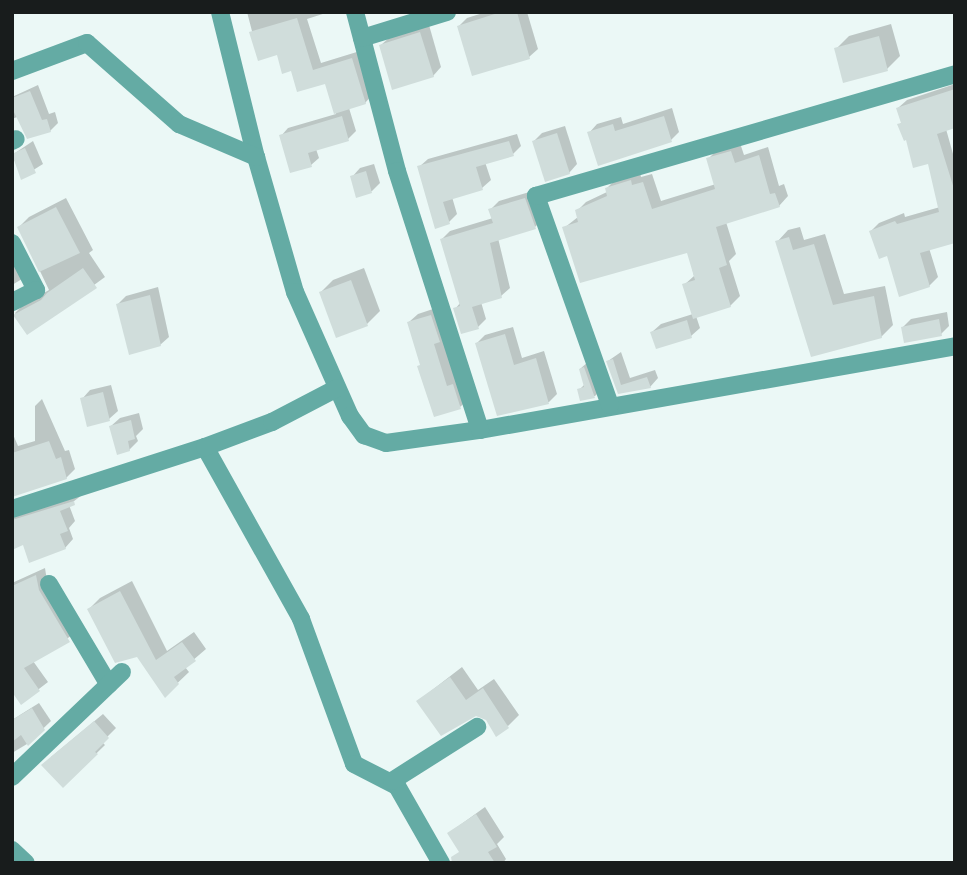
<!DOCTYPE html>
<style>
body{margin:0}
#map{position:relative;width:967px;height:875px;overflow:hidden;background:#ebf8f6;font-family:Inter,sans-serif}
div>[style]{position:absolute}
.shadow>*{inset:0;background:#0003}
.building>*{inset:0;background:#d0dddb}
.minor>*{height:18px;margin:-9px;padding:0 9px;transform-origin:9px;border-radius:9px;background:#64aba4}
span{translate:-50% -50%;white-space:nowrap;text-align:center;line-height:1.15;-webkit-text-stroke:5px #fff;paint-order:stroke}
.frame{position:absolute;inset:0;border:14px solid #181c1c;pointer-events:none}
</style>
<div id="map">
<div class="shadow">
<div style="clip-path:polygon(247px 12px,329px 12px,307px 19px,321px 63px,360px 51px,373px 94px,365px 103px,349px 108px,356px 131px,348px 139px,316px 149px,319px 158px,311px 165px,281px 136px,288px 128px,336px 114px,326px 82px,292px 69px,278px 53px,259px 58px)"></div>
<div style="clip-path:polygon(486px 12px,527px 12px,538px 49px,529px 57px,459px 26px,467px 18px)"></div>
<div style="clip-path:polygon(891px 24px,900px 56px,887px 69px,836px 49px,849px 36px)"></div>
<div style="clip-path:polygon(429px 25px,441px 67px,433px 76px,381px 45px,390px 37px)"></div>
<div style="clip-path:polygon(955px 84px,955px 126px,946px 129px,955px 161px,955px 241px,929px 248px,938px 277px,929px 286px,871px 231px,879px 223px,904px 213px,905px 217px,940px 207px,929px 162px,899px 125px,903px 121px,898px 108px,907px 100px)"></div>
<div style="clip-path:polygon(38px 85px,49px 114px,55px 112px,58px 123px,50px 131px,17px 117px,12px 119px,12px 97px)"></div>
<div style="clip-path:polygon(672px 108px,679px 132px,671px 140px,589px 133px,597px 124px,621px 117px,623px 124px)"></div>
<div style="clip-path:polygon(565px 126px,577px 164px,569px 173px,534px 141px,542px 133px)"></div>
<div style="clip-path:polygon(517px 134px,521px 146px,513px 154px,485px 162px,491px 180px,482px 188px,452px 197px,457px 214px,449px 222px,419px 167px,428px 159px)"></div>
<div style="clip-path:polygon(33px 141px,43px 164px,22px 177px,12px 155px)"></div>
<div style="clip-path:polygon(740px 143px,744px 155px,768px 147px,779px 186px,784px 184px,788px 196px,779px 206px,726px 222px,736px 254px,729px 261px,740px 296px,730px 306px,696px 316px,700px 328px,691px 336px,652px 332px,661px 324px,693px 314px,684px 285px,694px 276px,688px 251px,564px 228px,578px 217px,577px 211px,586px 202px,607px 192px,607px 188px,616px 179px,640px 172px,641px 177px,652px 174px,661px 201px,716px 184px,708px 159px,717px 150px)"></div>
<div style="clip-path:polygon(374px 164px,380px 183px,372px 191px,357px 195px,352px 177px,360px 168px)"></div>
<div style="clip-path:polygon(533px 191px,543px 219px,535px 227px,498px 238px,510px 288px,501px 296px,481px 302px,486px 319px,478px 327px,455px 309px,461px 302px,442px 239px,450px 231px,493px 218px,490px 210px,499px 201px)"></div>
<div style="clip-path:polygon(66px 198px,93px 250px,89px 253px,105px 277px,28px 333px,15px 313px,24px 304px,49px 290px,19px 227px,29px 217px)"></div>
<div style="clip-path:polygon(800px 227px,804px 240px,825px 234px,844px 294px,885px 286px,893px 325px,881px 337px,812px 355px,777px 242px,788px 230px)"></div>
<div style="clip-path:polygon(12px 261px,27px 276px,12px 285px)"></div>
<div style="clip-path:polygon(364px 268px,380px 311px,367px 324px,321px 292px,333px 280px)"></div>
<div style="clip-path:polygon(158px 287px,169px 337px,160px 345px,118px 304px,126px 296px)"></div>
<div style="clip-path:polygon(439px 307px,469px 399px,460px 407px,422px 364px,409px 322px,418px 314px)"></div>
<div style="clip-path:polygon(947px 312px,949px 326px,941px 334px,903px 327px,911px 319px)"></div>
<div style="clip-path:polygon(513px 327px,522px 358px,544px 351px,557px 394px,549px 402px,498px 413px,477px 343px,485px 335px)"></div>
<div style="clip-path:polygon(621px 352px,630px 378px,655px 370px,658px 378px,650px 387px,619px 392px,608px 361px)"></div>
<div style="clip-path:polygon(589px 361px,603px 388px,595px 396px,581px 399px,579px 390px,585px 384px,580px 369px)"></div>
<div style="clip-path:polygon(111px 385px,118px 411px,109px 419px,82px 399px,90px 390px)"></div>
<div style="clip-path:polygon(42px 399px,65px 451px,69px 450px,75px 469px,66px 478px,12px 495px,12px 432px,18px 446px,35px 441px,35px 406px)"></div>
<div style="clip-path:polygon(139px 413px,143px 429px,136px 436px,138px 441px,129px 450px,111px 426px,120px 418px)"></div>
<div style="clip-path:polygon(82px 495px,69px 505px,75px 521px,69px 528px,73px 539px,65px 548px,24px 543px,12px 547px,12px 508px)"></div>
<div style="clip-path:polygon(45px 568px,47px 581px,77px 632px,33px 661px,48px 682px,22px 702px,12px 583px)"></div>
<div style="clip-path:polygon(132px 581px,167px 651px,194px 632px,206px 649px,185px 667px,189px 672px,165px 695px,137px 655px,89px 609px,100px 598px)"></div>
<div style="clip-path:polygon(462px 667px,478px 690px,494px 679px,519px 715px,508px 726px,476px 714px,418px 701px)"></div>
<div style="clip-path:polygon(39px 703px,51px 721px,27px 744px,12px 753px,12px 720px)"></div>
<div style="clip-path:polygon(103px 714px,116px 728px,102px 742px,105px 745px,63px 786px,51px 757px)"></div>
<div style="clip-path:polygon(485px 807px,504px 837px,497px 844px,506px 859px,503px 863px,460px 863px,461px 851px,449px 833px)"></div>
</div>
<div class="building">
<div style="clip-path:polygon(501px 12px,517px 12px,530px 59px,472px 76px,457px 26px)"></div>
<div style="clip-path:polygon(297px 18px,313px 70px,352px 58px,366px 104px,334px 114px,325px 84px,297px 92px,291px 71px,282px 74px,277px 55px,258px 61px,249px 32px)"></div>
<div style="clip-path:polygon(420px 32px,434px 77px,392px 90px,379px 45px)"></div>
<div style="clip-path:polygon(879px 36px,888px 71px,843px 83px,834px 48px)"></div>
<div style="clip-path:polygon(955px 89px,955px 128px,937px 134px,955px 192px,955px 243px,920px 253px,930px 287px,899px 297px,887px 256px,879px 259px,869px 231px,895px 221px,897px 224px,939px 212px,928px 164px,913px 168px,906px 140px,904px 141px,897px 124px,901px 123px,896px 108px)"></div>
<div style="clip-path:polygon(30px 91px,42px 120px,47px 119px,51px 132px,27px 139px,12px 108px,12px 98px)"></div>
<div style="clip-path:polygon(342px 116px,349px 141px,308px 153px,312px 167px,290px 173px,279px 135px)"></div>
<div style="clip-path:polygon(664px 116px,672px 142px,598px 166px,587px 132px,613px 124px,615px 131px)"></div>
<div style="clip-path:polygon(557px 133px,570px 174px,545px 182px,532px 141px)"></div>
<div style="clip-path:polygon(509px 141px,514px 156px,476px 167px,483px 190px,443px 202px,450px 224px,435px 229px,417px 166px)"></div>
<div style="clip-path:polygon(25px 148px,36px 173px,21px 180px,12px 154px)"></div>
<div style="clip-path:polygon(731px 151px,735px 163px,759px 155px,770px 194px,775px 193px,780px 207px,716px 227px,727px 265px,719px 268px,731px 307px,693px 319px,682px 284px,695px 280px,687px 253px,580px 283px,562px 227px,578px 222px,575px 210px,607px 196px,605px 188px,631px 180px,632px 185px,643px 182px,652px 209px,715px 189px,706px 158px)"></div>
<div style="clip-path:polygon(366px 171px,372px 193px,356px 198px,350px 176px)"></div>
<div style="clip-path:polygon(525px 198px,536px 229px,490px 243px,502px 298px,472px 307px,479px 329px,461px 334px,453px 308px,460px 306px,440px 239px,493px 223px,488px 209px)"></div>
<div style="clip-path:polygon(56px 207px,80px 253px,39px 272px,17px 227px)"></div>
<div style="clip-path:polygon(789px 237px,793px 250px,814px 244px,833px 305px,874px 296px,882px 338px,811px 357px,775px 241px)"></div>
<div style="clip-path:polygon(83px 268px,97px 288px,27px 335px,13px 315px,41px 300px,47px 293px)"></div>
<div style="clip-path:polygon(351px 280px,368px 326px,336px 338px,319px 292px)"></div>
<div style="clip-path:polygon(150px 295px,161px 346px,129px 355px,116px 304px)"></div>
<div style="clip-path:polygon(431px 315px,440px 342px,434px 344px,447px 386px,453px 384px,461px 409px,434px 417px,417px 366px,420px 365px,407px 322px)"></div>
<div style="clip-path:polygon(939px 319px,942px 336px,904px 343px,901px 327px)"></div>
<div style="clip-path:polygon(687px 320px,692px 338px,656px 349px,650px 332px)"></div>
<div style="clip-path:polygon(505px 334px,514px 365px,536px 358px,549px 404px,497px 416px,475px 343px)"></div>
<div style="clip-path:polygon(613px 359px,621px 385px,647px 377px,651px 388px,618px 394px,606px 361px)"></div>
<div style="clip-path:polygon(584px 367px,595px 398px,580px 401px,577px 389px,584px 387px,579px 369px)"></div>
<div style="clip-path:polygon(103px 392px,110px 421px,87px 427px,80px 398px)"></div>
<div style="clip-path:polygon(131px 420px,135px 439px,128px 441px,130px 451px,117px 455px,109px 426px)"></div>
<div style="clip-path:polygon(49px 441px,56px 459px,61px 457px,67px 479px,12px 497px,12px 453px)"></div>
<div style="clip-path:polygon(74px 501px,75px 505px,60px 511px,68px 531px,60px 534px,66px 549px,29px 563px,23px 545px,12px 550px,12px 520px)"></div>
<div style="clip-path:polygon(36px 575px,39px 590px,70px 642px,24px 668px,40px 691px,21px 705px,12px 692px,12px 586px)"></div>
<div style="clip-path:polygon(120px 591px,156px 660px,182px 642px,196px 661px,174px 677px,179px 684px,165px 698px,137px 657px,115px 663px,87px 609px)"></div>
<div style="clip-path:polygon(450px 677px,466px 700px,483px 688px,509px 728px,496px 737px,486px 720px,476px 716px,441px 736px,416px 701px)"></div>
<div style="clip-path:polygon(32px 708px,45px 730px,28px 746px,21px 735px,12px 742px,12px 720px)"></div>
<div style="clip-path:polygon(94px 721px,109px 738px,95px 752px,98px 754px,63px 788px,41px 765px)"></div>
<div style="clip-path:polygon(476px 814px,497px 847px,488px 852px,495px 863px,452px 863px,451px 857px,459px 852px,447px 833px)"></div>
</div>
<div class="minor">
<div style="left:220px;top:12px;width:149px;rotate:76.1deg"></div>
<div style="left:256px;top:157px;width:141px;rotate:73.9deg"></div>
<div style="left:295px;top:292px;width:136px;rotate:66.1deg"></div>
<div style="left:350px;top:416px;width:24px;rotate:54deg"></div>
<div style="left:364px;top:435px;width:23px;rotate:20deg"></div>
<div style="left:386px;top:443px;width:95px;rotate:-7.9deg"></div>
<div style="left:480px;top:430px;width:482px;rotate:-10deg"></div>
<div style="left:355px;top:12px;width:164px;rotate:75.2deg"></div>
<div style="left:397px;top:171px;width:272px;rotate:72.2deg"></div>
<div style="left:362px;top:38px;width:89px;rotate:-17deg"></div>
<div style="left:12px;top:71px;width:80px;rotate:-20.5deg"></div>
<div style="left:87px;top:43px;width:123px;rotate:41.4deg"></div>
<div style="left:179px;top:124px;width:84px;rotate:23.2deg"></div>
<div style="left:12px;top:141px;width:4px;rotate:-27deg"></div>
<div style="left:12px;top:243px;width:53px;rotate:62.9deg"></div>
<div style="left:36px;top:290px;width:27px;rotate:153deg"></div>
<div style="left:610px;top:405px;width:222px;rotate:-109.5deg"></div>
<div style="left:536px;top:196px;width:436px;rotate:-16.2deg"></div>
<div style="left:205px;top:447px;width:197px;rotate:60.8deg"></div>
<div style="left:301px;top:619px;width:154px;rotate:69.9deg"></div>
<div style="left:354px;top:764px;width:48px;rotate:27.1deg"></div>
<div style="left:397px;top:786px;width:89px;rotate:60.3deg"></div>
<div style="left:12px;top:509px;width:203px;rotate:-17.8deg"></div>
<div style="left:205px;top:447px;width:72px;rotate:-20.5deg"></div>
<div style="left:272px;top:422px;width:73px;rotate:-27.6deg"></div>
<div style="left:49px;top:584px;width:117px;rotate:59.3deg"></div>
<div style="left:12px;top:777px;width:152px;rotate:-43.7deg"></div>
<div style="left:392px;top:781px;width:101px;rotate:-32.4deg"></div>
<div style="left:12px;top:850px;width:19px;rotate:43deg"></div>
</div>
<div class="frame"></div>
</div>
